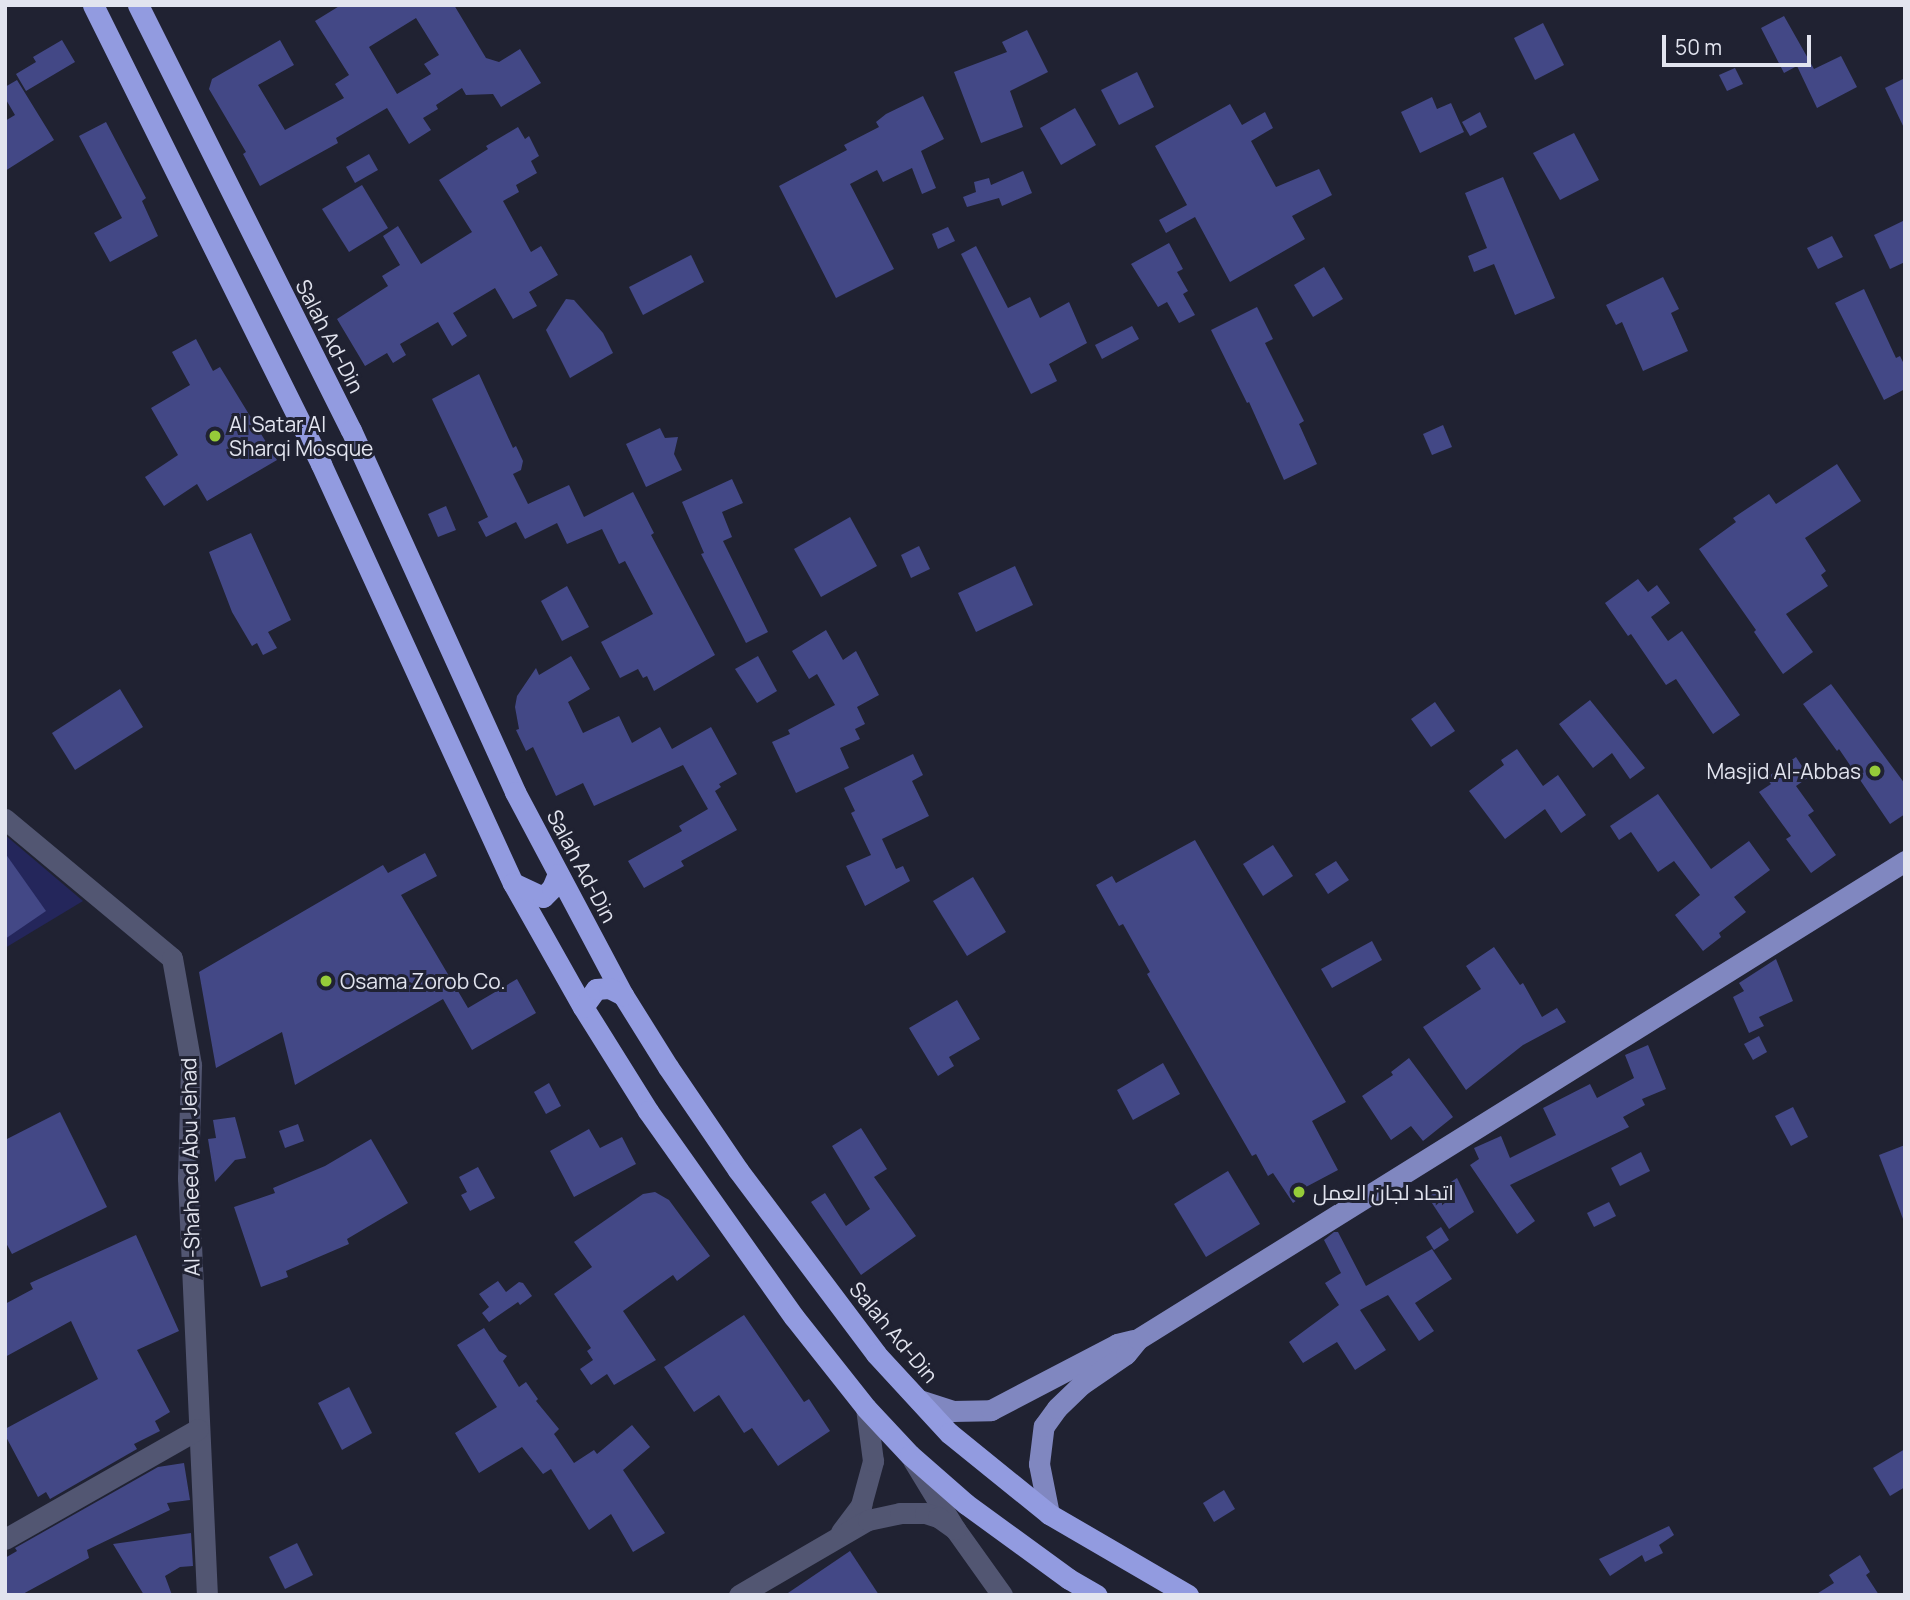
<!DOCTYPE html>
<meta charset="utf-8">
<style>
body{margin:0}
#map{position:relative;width:1910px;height:1600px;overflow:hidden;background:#202232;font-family:Manrope,Cairo,sans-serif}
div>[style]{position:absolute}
.green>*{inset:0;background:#24265b}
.building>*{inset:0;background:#434886}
.minor>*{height:21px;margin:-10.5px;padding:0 10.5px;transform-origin:10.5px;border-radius:10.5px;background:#525672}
.major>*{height:21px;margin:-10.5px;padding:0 10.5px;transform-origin:10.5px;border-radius:10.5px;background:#8087c0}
.highway>*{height:21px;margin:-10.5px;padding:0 10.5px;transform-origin:10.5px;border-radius:10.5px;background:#929be0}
.dots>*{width:19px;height:19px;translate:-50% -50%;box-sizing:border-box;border:4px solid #202232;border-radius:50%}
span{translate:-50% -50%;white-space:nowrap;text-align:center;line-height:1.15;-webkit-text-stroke:6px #202232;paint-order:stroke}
.street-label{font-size:21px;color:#e2e4ef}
.poi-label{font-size:21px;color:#e2e4ef}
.left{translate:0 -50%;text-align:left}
.right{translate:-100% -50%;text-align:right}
.frame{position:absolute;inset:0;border:7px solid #e2e4ef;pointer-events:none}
.scale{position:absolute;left:1662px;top:35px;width:149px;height:32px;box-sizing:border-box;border:4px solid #e2e4ef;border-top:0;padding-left:9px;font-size:21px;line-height:24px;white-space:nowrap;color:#e2e4ef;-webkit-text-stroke:5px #202232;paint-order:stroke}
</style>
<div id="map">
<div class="green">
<div style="clip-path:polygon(5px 835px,83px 901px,5px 948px)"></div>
</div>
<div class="building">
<div style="clip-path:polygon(evenodd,341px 5px,454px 5px,486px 58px,499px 62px,520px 49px,541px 83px,501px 107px,493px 94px,466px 95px,462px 88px,436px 105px,438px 109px,423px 118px,431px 130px,409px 144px,387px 108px,336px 138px,338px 143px,260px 186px,243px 154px,246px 152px,209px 89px,212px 79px,280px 40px,294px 65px,258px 85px,285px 130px,344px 98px,335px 84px,349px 75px,315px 21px,341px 5px,416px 18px,439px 55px,424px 64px,431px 74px,397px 94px,369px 47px,416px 18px)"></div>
<div style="clip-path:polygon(1784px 16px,1814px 69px,1841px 56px,1857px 87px,1817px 108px,1797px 66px,1784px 73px,1761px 28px)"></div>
<div style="clip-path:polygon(1543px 23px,1564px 65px,1535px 80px,1514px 38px)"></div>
<div style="clip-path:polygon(1027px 30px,1048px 72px,1010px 91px,1023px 127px,981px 143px,954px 72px,1007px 52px,1002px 42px)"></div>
<div style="clip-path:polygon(62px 40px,75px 62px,26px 91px,16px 74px,36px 62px,33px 57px)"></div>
<div style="clip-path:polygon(1735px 68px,1743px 84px,1727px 91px,1719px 75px)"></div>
<div style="clip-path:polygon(1137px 72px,1154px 107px,1119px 125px,1101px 90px)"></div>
<div style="clip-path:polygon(1905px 78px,1905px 130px,1885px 88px)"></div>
<div style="clip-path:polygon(17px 80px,54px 140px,5px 171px,5px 121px,15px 115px,5px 98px,5px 87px)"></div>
<div style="clip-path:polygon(923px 96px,944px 139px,921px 151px,936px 188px,922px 194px,912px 168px,883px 182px,877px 170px,850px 184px,894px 269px,836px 298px,779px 186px,847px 150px,844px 145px,879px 127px,876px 122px,886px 114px)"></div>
<div style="clip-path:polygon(1432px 97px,1437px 109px,1451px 103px,1464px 132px,1420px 153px,1401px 112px)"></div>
<div style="clip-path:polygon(1230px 104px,1242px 125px,1265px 112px,1273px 128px,1251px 141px,1276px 187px,1319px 169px,1332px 195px,1292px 216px,1305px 239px,1230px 282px,1195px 217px,1166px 233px,1159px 220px,1187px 205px,1155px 146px)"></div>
<div style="clip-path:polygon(1075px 108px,1096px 145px,1061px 165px,1040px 128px)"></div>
<div style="clip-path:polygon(1480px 112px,1487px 127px,1470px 136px,1462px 122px)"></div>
<div style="clip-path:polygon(106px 122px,146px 198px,142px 201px,158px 236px,110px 262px,94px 233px,122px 218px,79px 136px)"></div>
<div style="clip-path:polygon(518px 127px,525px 139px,529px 136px,539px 156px,531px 161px,537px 173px,516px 185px,519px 192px,503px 201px,531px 252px,541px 246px,558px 275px,529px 292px,537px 306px,513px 319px,495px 288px,453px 313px,467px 336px,452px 346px,438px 322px,400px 344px,406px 355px,393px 363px,387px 353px,365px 366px,337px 319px,388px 286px,382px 276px,400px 265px,383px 236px,398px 226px,421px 264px,472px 232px,439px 180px,488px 149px,486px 146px)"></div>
<div style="clip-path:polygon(1574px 133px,1599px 180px,1560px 200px,1533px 153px)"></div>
<div style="clip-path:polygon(369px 154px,378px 170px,355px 183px,346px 167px)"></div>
<div style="clip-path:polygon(1023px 171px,1032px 193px,1002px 206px,999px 198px,967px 207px,963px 197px,976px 192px,974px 182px,989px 178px,991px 185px)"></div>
<div style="clip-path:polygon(1503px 177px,1555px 298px,1515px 315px,1494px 264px,1474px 272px,1468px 256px,1487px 248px,1465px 193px)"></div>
<div style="clip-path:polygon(362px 185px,388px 228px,349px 252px,322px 209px)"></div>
<div style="clip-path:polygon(1905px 220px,1905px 262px,1890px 269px,1874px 235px)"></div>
<div style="clip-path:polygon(948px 227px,955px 241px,938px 249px,932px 234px)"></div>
<div style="clip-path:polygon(1832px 236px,1843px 257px,1818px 269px,1807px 248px)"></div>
<div style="clip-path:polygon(1169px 243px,1183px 269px,1177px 272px,1188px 291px,1183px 294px,1195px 315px,1179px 323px,1167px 302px,1158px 307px,1131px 264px)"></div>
<div style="clip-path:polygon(976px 246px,1008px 308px,1030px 297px,1040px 318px,1069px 302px,1087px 343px,1049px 364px,1057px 381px,1031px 394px,961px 254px)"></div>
<div style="clip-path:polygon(691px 255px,704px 282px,643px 315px,629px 287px)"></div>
<div style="clip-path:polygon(1324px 267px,1343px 299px,1313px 317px,1294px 285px)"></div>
<div style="clip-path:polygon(1663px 277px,1679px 309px,1671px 313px,1688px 351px,1643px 371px,1622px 322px,1616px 325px,1606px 305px)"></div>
<div style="clip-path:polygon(1864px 289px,1896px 358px,1900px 356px,1905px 366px,1905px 389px,1884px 400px,1835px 303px)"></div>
<div style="clip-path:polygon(566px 299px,574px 300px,603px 333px,613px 353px,570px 378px,546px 330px)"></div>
<div style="clip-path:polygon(1257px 307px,1273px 339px,1265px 343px,1304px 421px,1299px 424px,1317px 464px,1284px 480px,1249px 402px,1247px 403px,1211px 330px)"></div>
<div style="clip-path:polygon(1132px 326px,1139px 339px,1102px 359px,1095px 345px)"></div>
<div style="clip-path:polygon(196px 339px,213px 371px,220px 367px,277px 460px,207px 501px,197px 484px,164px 506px,145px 477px,178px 455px,151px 408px,190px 385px,172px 352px)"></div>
<div style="clip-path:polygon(479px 374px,513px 448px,516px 446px,523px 461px,521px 470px,513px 474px,528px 504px,569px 485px,584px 517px,633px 492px,654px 533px,651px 535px,715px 655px,654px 691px,647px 676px,643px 678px,638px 669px,620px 678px,601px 642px,653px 614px,625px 561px,619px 564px,602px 529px,567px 544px,557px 523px,525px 539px,516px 522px,486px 537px,478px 522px,488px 517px,432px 399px)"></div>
<div style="clip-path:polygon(1443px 425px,1452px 447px,1432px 455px,1423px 434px)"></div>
<div style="clip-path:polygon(660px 428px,665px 438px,678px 437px,674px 454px,682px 470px,646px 487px,626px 444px)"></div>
<div style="clip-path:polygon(1837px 464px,1861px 501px,1805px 538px,1826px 571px,1821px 575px,1828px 586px,1786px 614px,1813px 652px,1783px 674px,1754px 632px,1756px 630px,1699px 549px,1736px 522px,1733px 518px,1769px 494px,1776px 504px)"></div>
<div style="clip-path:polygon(732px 479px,743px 503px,722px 512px,732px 537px,723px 541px,768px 632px,746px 643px,701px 554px,704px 553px,682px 502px)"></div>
<div style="clip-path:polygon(446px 506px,456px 530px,438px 537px,428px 514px)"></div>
<div style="clip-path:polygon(850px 517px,877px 566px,821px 597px,794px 549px)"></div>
<div style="clip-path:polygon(251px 533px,291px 620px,268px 632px,277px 648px,263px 655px,257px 643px,252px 646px,232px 612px,209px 552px)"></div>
<div style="clip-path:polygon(919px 546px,930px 569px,911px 578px,901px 555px)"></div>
<div style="clip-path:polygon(1015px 566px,1033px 605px,976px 632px,958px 593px)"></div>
<div style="clip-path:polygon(1638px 579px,1648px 592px,1657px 585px,1670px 603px,1651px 617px,1668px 641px,1682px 631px,1740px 715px,1713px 734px,1676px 679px,1666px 685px,1631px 634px,1628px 636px,1605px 603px)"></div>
<div style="clip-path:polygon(567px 586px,589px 627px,562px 641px,541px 601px)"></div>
<div style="clip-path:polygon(826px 630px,843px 660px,856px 651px,879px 695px,857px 707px,865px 724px,855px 729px,860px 739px,840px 748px,849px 768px,796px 793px,772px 742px,790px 734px,788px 730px,835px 705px,817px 674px,809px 679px,792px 651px)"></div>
<div style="clip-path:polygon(571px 656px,590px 689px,568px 702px,583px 733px,619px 716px,632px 743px,660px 727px,672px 749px,711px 727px,737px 774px,719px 784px,721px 787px,715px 791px,737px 830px,681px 861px,684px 866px,644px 888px,628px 861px,682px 831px,679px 826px,708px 809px,683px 765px,594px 806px,583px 783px,556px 796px,533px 747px,526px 751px,516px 730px,519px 729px,515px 707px,517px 696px,536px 668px,539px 675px)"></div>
<div style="clip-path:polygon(758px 656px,777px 691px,757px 703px,735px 669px)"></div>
<div style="clip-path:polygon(1831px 684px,1905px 784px,1905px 814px,1890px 824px,1839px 749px,1837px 751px,1803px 704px)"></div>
<div style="clip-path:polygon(120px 689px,143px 727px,75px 770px,52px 733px)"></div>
<div style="clip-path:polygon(1590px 700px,1645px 768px,1630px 779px,1612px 753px,1593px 768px,1559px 724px)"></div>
<div style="clip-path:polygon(1435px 702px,1455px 731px,1431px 747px,1411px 719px)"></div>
<div style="clip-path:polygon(1517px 749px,1543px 786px,1558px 775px,1586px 815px,1561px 833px,1545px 809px,1505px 839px,1469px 791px,1504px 765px,1501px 760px)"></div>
<div style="clip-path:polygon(913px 754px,923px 775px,912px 781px,929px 816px,882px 839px,896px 869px,903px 866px,910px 881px,865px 906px,846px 866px,871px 855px,851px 813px,855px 811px,844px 788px)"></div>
<div style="clip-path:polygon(1796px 757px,1809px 777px,1796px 786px,1814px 811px,1808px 815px,1836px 855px,1811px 873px,1786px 839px,1791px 836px,1759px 792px,1771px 784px,1766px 778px)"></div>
<div style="clip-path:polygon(1658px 794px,1711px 869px,1749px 841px,1770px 870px,1734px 897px,1746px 912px,1719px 933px,1721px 937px,1703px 951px,1675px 915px,1700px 895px,1674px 861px,1658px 872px,1631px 832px,1619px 840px,1610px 826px)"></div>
<div style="clip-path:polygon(1195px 840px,1346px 1102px,1312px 1121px,1338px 1170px,1304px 1188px,1307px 1193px,1293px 1203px,1273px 1173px,1268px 1176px,1256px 1154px,1252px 1156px,1147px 974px,1150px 972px,1123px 924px,1119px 926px,1096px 885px,1112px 876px,1116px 883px)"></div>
<div style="clip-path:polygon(1273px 845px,1293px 876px,1263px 896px,1243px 864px)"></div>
<div style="clip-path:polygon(5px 853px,46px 911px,5px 939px)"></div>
<div style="clip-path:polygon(425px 853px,437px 876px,401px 895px,468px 1008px,517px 979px,536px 1013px,472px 1050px,443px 999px,295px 1085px,282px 1032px,216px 1068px,199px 972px,383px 865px,388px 873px)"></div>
<div style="clip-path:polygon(1336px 861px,1349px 880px,1328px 894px,1315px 874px)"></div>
<div style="clip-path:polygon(973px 877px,1006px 932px,967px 956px,933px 901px)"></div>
<div style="clip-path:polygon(1372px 941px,1382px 960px,1332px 988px,1321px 969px)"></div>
<div style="clip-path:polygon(1494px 947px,1520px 985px,1523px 983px,1542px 1017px,1557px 1008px,1566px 1022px,1523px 1045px,1466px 1090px,1423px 1027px,1481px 989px,1466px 966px)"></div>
<div style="clip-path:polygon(1776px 959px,1793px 1001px,1759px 1017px,1764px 1026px,1749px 1033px,1733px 997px,1744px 991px,1739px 983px)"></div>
<div style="clip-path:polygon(957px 1000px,980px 1039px,949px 1057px,954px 1066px,938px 1076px,909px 1028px)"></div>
<div style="clip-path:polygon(1759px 1036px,1767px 1052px,1753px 1060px,1744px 1044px)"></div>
<div style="clip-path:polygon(1648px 1045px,1666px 1089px,1642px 1099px,1645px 1105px,1623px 1117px,1629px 1127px,1510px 1185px,1535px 1221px,1517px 1234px,1470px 1165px,1479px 1159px,1474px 1148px,1501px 1136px,1510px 1158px,1556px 1135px,1543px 1108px,1590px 1084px,1597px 1098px,1634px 1078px,1625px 1055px)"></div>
<div style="clip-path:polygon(1409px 1058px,1453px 1117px,1423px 1141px,1411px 1126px,1391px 1140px,1362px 1096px,1393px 1075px,1391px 1072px)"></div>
<div style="clip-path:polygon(1163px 1063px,1180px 1094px,1133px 1120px,1117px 1090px)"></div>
<div style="clip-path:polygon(549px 1083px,561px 1106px,546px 1114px,534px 1092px)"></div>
<div style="clip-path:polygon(1793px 1107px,1808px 1137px,1791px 1146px,1775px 1116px)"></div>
<div style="clip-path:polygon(60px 1112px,107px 1207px,12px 1254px,5px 1241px,5px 1140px)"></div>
<div style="clip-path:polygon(235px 1117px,246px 1158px,235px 1160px,215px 1182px,208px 1139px,216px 1138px,213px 1120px)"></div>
<div style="clip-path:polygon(298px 1124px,304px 1141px,285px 1148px,279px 1131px)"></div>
<div style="clip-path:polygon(861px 1128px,887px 1169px,874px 1177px,916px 1236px,861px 1275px,811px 1202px,825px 1193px,846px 1226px,870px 1209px,832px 1146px)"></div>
<div style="clip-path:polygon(589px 1129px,600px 1148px,622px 1137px,636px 1164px,574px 1197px,550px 1151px)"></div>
<div style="clip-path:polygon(371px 1139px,408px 1203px,347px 1239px,349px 1244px,286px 1271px,288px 1277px,261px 1287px,234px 1207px,275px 1193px,273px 1188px,325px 1166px)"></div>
<div style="clip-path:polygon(1905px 1145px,1905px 1219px,1903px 1219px,1879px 1155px)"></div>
<div style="clip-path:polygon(1641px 1152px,1650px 1171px,1620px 1186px,1611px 1168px)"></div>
<div style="clip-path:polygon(478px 1167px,495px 1198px,470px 1211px,461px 1195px,467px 1192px,459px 1177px)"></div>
<div style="clip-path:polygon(1228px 1171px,1260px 1224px,1206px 1257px,1174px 1204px)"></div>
<div style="clip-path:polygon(1457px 1178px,1474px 1212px,1449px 1229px,1428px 1197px)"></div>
<div style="clip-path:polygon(655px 1192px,669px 1200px,710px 1256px,677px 1281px,673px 1275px,623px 1311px,656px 1360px,614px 1385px,607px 1374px,591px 1385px,580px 1369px,593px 1360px,587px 1351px,591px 1348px,554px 1294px,592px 1267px,574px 1242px,643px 1194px)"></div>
<div style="clip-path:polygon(1609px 1202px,1616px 1216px,1594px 1227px,1587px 1213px)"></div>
<div style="clip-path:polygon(1441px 1227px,1449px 1240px,1434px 1250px,1426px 1237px)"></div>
<div style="clip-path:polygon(1334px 1232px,1338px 1232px,1366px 1286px,1432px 1249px,1452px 1279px,1415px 1303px,1434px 1331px,1419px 1341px,1388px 1295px,1360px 1310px,1386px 1350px,1355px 1370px,1337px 1342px,1303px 1363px,1289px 1342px,1339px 1305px,1325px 1283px,1341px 1273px,1324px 1240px)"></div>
<div style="clip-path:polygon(136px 1235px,179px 1331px,137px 1350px,170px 1412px,155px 1421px,160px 1431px,134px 1444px,137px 1449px,50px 1499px,46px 1492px,38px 1497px,5px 1435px,5px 1429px,98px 1379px,71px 1321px,5px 1357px,5px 1304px,33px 1289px,30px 1283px)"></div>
<div style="clip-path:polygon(498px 1281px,506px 1292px,519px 1282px,523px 1283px,532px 1296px,520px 1305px,518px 1302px,489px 1322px,482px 1313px,489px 1307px,479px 1294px)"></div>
<div style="clip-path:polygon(744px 1315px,804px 1402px,809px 1399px,830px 1431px,778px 1466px,752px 1428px,744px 1433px,719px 1395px,694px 1412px,664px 1367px)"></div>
<div style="clip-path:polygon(484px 1328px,499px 1351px,507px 1356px,503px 1361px,519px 1387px,526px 1382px,538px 1399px,536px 1401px,559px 1429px,554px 1434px,574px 1463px,594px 1450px,597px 1454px,632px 1425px,650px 1447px,623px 1470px,665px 1533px,633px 1552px,611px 1514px,589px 1530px,551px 1469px,543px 1474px,522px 1447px,479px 1473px,455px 1433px,497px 1407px,457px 1345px)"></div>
<div style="clip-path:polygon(349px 1387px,372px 1433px,342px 1450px,318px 1403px)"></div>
<div style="clip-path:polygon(1905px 1449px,1905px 1487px,1890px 1496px,1873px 1468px)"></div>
<div style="clip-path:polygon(184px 1463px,190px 1500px,167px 1503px,170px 1510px,87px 1550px,89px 1558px,21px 1595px,5px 1595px,5px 1558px,17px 1551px,15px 1548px,158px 1467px)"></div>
<div style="clip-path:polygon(1224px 1490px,1235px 1509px,1214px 1522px,1203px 1503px)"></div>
<div style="clip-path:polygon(1669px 1526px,1674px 1535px,1659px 1545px,1663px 1553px,1645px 1562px,1642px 1555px,1610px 1576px,1599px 1559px)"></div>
<div style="clip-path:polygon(191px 1533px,193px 1566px,180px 1567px,165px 1576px,172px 1595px,144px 1595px,113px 1544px)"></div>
<div style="clip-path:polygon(297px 1543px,313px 1575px,285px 1589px,269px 1557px)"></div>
<div style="clip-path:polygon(850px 1551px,879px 1595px,785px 1595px)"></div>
<div style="clip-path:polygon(1860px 1555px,1870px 1572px,1866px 1575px,1879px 1595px,1815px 1595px,1834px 1583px,1829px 1575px)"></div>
</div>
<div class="minor">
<div style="left:5px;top:819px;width:217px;rotate:39.8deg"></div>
<div style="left:172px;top:958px;width:109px;rotate:79.9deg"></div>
<div style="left:191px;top:1065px;width:113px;rotate:91.5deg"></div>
<div style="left:188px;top:1178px;width:417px;rotate:87.4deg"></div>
<div style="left:913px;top:1460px;width:81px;rotate:58.7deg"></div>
<div style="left:955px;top:1529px;width:81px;rotate:54.5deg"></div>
<div style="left:841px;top:1532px;width:34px;rotate:-53deg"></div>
<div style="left:861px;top:1505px;width:46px;rotate:-74.7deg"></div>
<div style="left:873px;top:1461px;width:53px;rotate:-97.5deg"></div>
<div style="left:5px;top:1539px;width:222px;rotate:-29.7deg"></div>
<div style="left:739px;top:1595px;width:149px;rotate:-30.2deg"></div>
<div style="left:868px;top:1520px;width:33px;rotate:-12deg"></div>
<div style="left:900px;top:1513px;width:25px"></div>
<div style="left:925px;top:1513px;width:14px;rotate:17deg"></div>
<div style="left:938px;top:1517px;width:21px;rotate:35deg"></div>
</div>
<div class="major">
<div style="left:919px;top:1400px;width:35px;rotate:18deg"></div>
<div style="left:952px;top:1411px;width:39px;rotate:-1deg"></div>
<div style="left:991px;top:1410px;width:142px;rotate:-27.6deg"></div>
<div style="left:1117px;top:1344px;width:16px;rotate:-14deg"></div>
<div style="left:1049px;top:1514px;width:51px;rotate:-101.3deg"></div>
<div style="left:1039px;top:1464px;width:38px;rotate:-83deg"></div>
<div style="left:1044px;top:1426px;width:22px;rotate:-54deg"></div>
<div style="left:1057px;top:1408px;width:35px;rotate:-44deg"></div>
<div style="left:1082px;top:1384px;width:53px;rotate:-34.3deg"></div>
<div style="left:1126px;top:1354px;width:19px;rotate:-51deg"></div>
<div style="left:1138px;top:1339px;width:904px;rotate:-31.93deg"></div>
</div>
<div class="highway">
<div style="left:93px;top:5px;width:513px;rotate:63.58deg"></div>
<div style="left:321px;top:464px;width:461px;rotate:65.4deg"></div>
<div style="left:513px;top:883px;width:142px;rotate:60.6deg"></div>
<div style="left:583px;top:1007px;width:123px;rotate:58deg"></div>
<div style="left:648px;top:1111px;width:252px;rotate:54.7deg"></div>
<div style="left:794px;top:1317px;width:116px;rotate:51.6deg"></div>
<div style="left:866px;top:1408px;width:64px;rotate:46.9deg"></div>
<div style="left:910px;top:1455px;width:74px;rotate:41.2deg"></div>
<div style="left:966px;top:1504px;width:127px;rotate:36.1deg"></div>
<div style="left:1069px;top:1579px;width:32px;rotate:30deg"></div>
<div style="left:138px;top:5px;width:475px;rotate:63.4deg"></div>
<div style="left:351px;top:430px;width:397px;rotate:65.6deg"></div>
<div style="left:515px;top:792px;width:230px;rotate:62deg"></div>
<div style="left:623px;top:995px;width:85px;rotate:58deg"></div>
<div style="left:668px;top:1067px;width:125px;rotate:55.8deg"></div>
<div style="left:738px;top:1170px;width:230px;rotate:53.1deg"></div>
<div style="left:876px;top:1354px;width:108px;rotate:47.3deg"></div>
<div style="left:949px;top:1433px;width:129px;rotate:39deg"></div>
<div style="left:1049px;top:1514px;width:161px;rotate:30.2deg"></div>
<div style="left:513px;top:883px;width:33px;rotate:25deg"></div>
<div style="left:543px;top:897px;width:13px;rotate:-45deg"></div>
<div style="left:552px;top:888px;width:15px;rotate:-67deg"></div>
<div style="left:583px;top:1007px;width:22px;rotate:-54deg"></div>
<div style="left:596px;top:989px;width:13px;rotate:-4deg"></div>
<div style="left:609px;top:988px;width:16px;rotate:27deg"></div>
</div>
<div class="dots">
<div style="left:215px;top:436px;background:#96cc39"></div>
<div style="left:1875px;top:771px;background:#96cc39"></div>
<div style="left:326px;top:981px;background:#96cc39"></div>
<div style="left:1299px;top:1192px;background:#96cc39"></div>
</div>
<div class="street-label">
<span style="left:330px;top:336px;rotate:63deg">Salah Ad-Din</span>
<span style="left:582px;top:866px;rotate:62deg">Salah Ad-Din</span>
<span style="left:190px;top:1167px;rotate:-91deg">Al-Shaheed Abu Jehad</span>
<span style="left:894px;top:1332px;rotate:50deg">Salah Ad-Din</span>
</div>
<div class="poi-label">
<span class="left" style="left:229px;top:436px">Al Satar Al<br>Sharqi Mosque</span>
<span class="right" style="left:1861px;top:771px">Masjid Al-Abbas</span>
<span class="left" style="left:340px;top:981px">Osama Zorob Co.</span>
<span class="left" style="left:1313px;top:1192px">اتحاد لجان العمل</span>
</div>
<div class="frame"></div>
<div class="scale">50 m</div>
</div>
